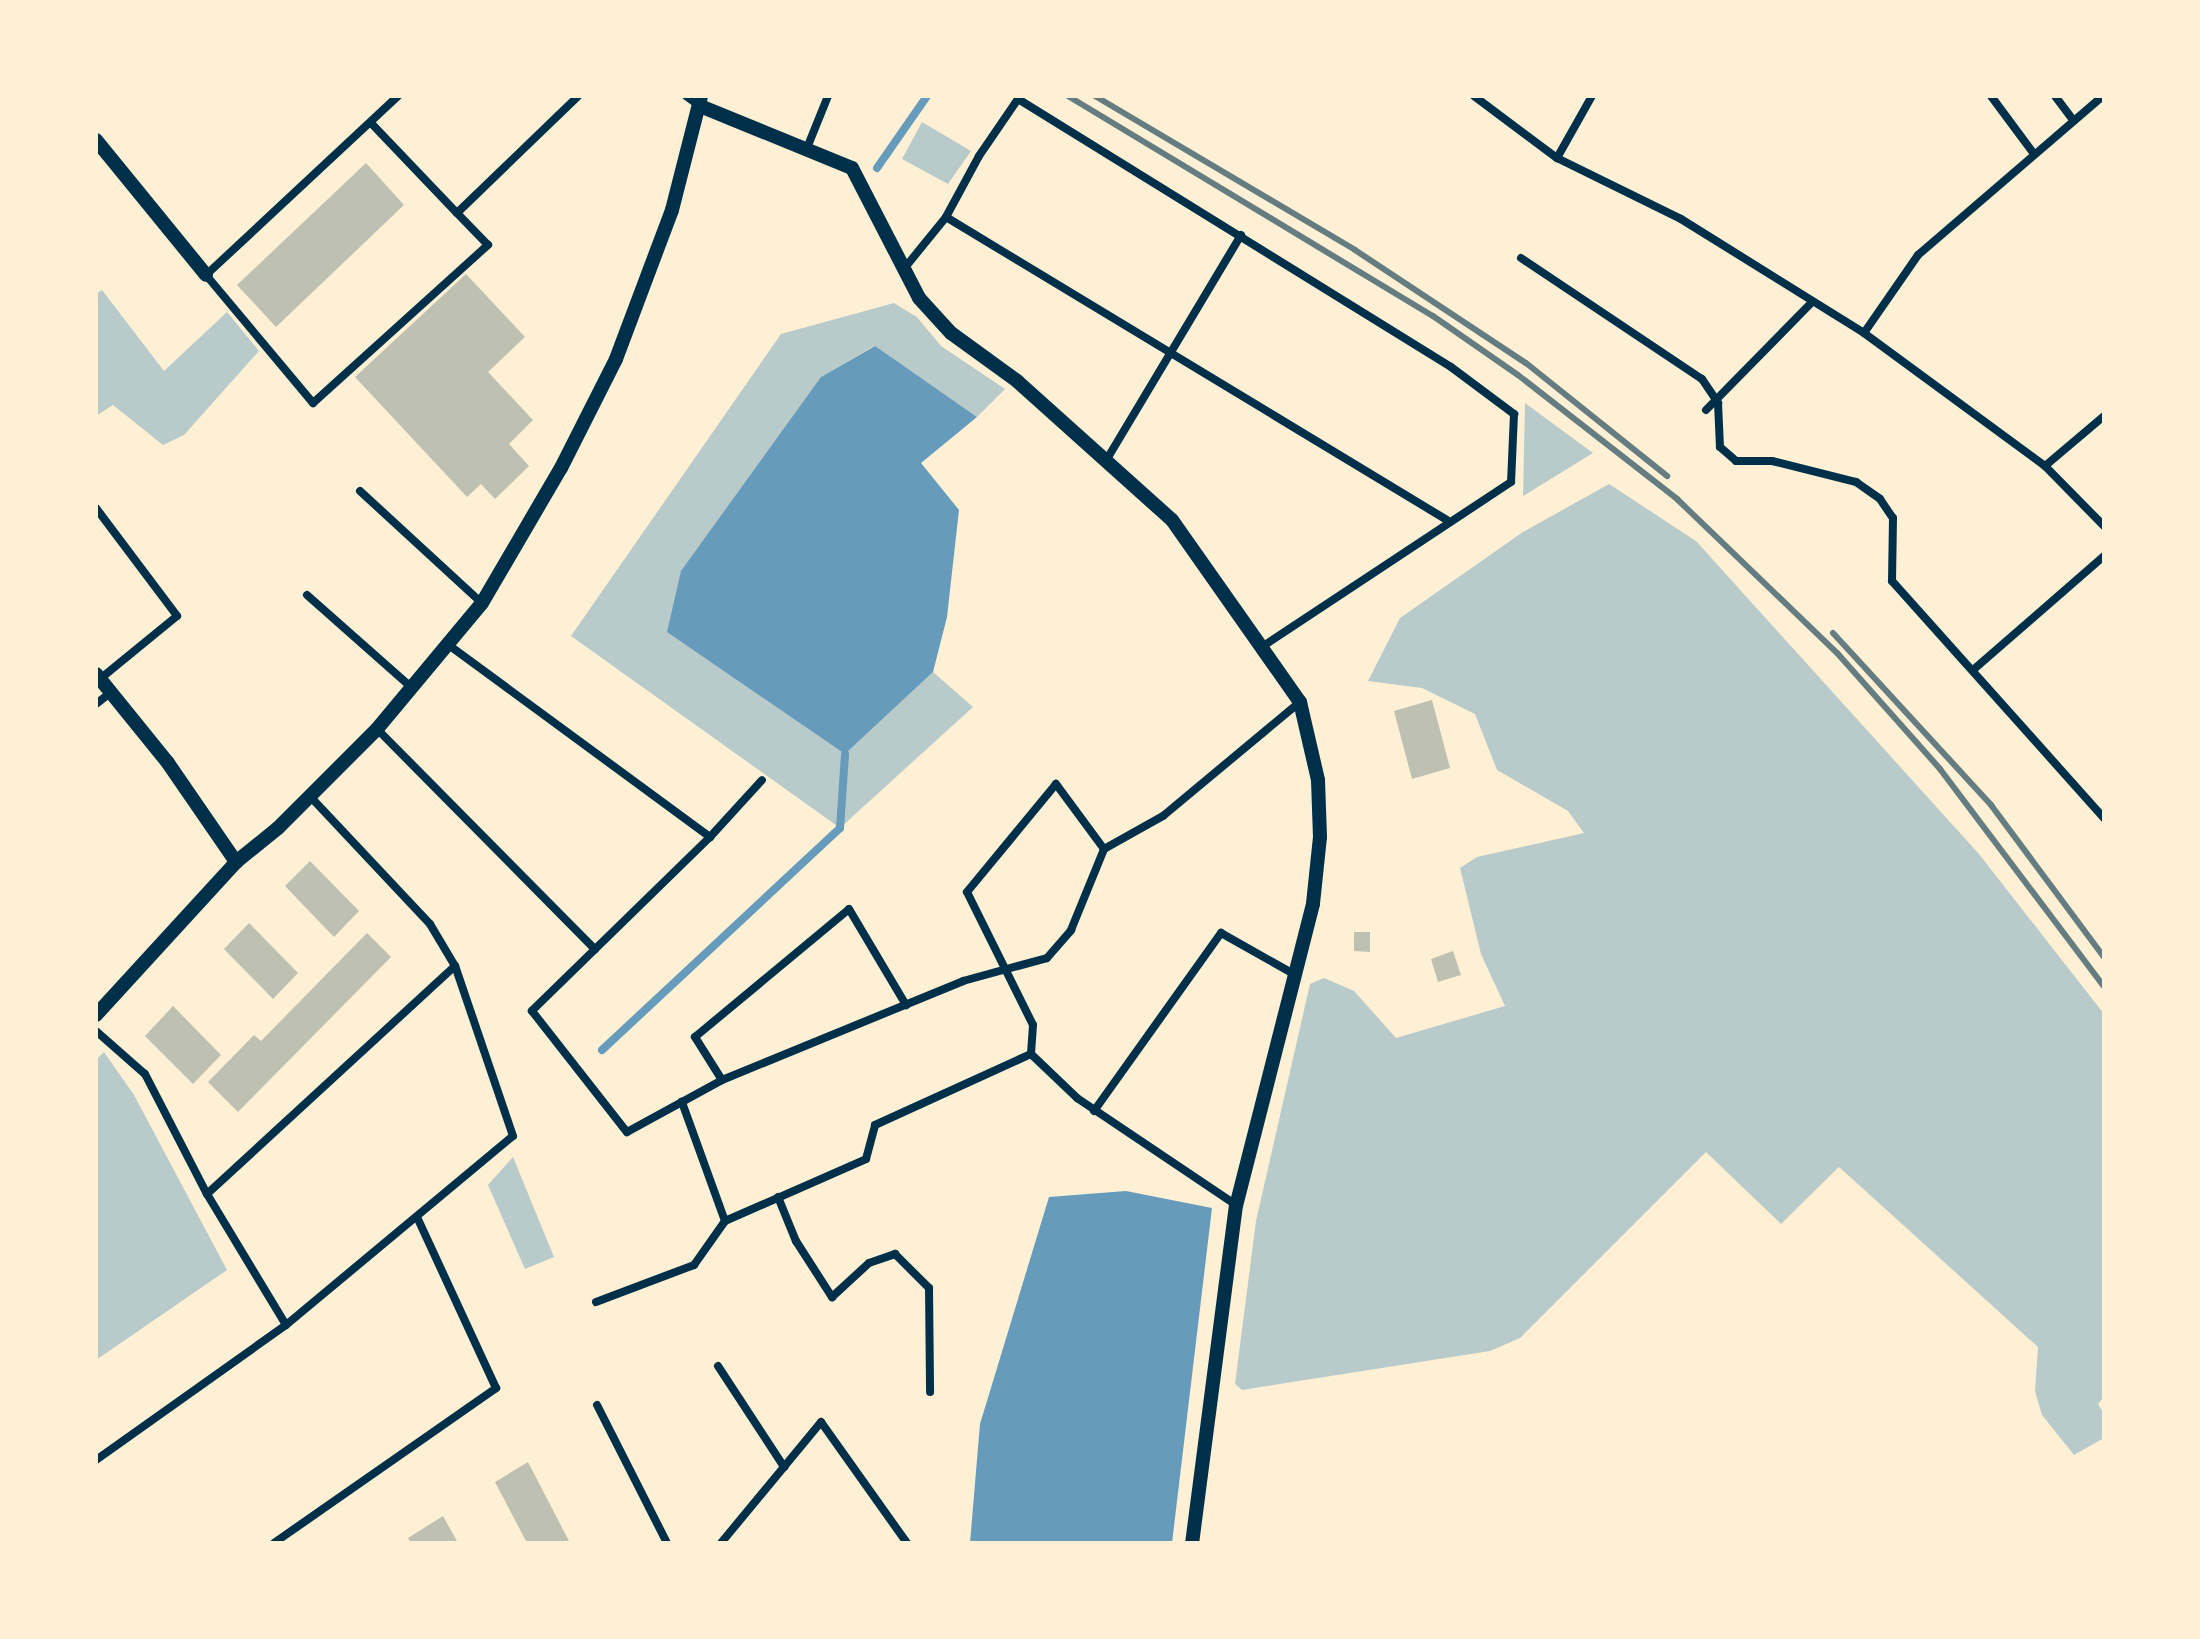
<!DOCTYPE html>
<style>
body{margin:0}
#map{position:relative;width:2200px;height:1639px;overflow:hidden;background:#fdf0d5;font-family:"Source Sans 3",sans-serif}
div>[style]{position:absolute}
.green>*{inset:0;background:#b9caca}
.water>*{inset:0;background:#669bbc}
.stream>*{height:8px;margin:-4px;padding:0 4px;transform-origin:4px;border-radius:4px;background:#669bbc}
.building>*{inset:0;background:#bec0b2}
.minor>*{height:8px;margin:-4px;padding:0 4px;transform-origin:4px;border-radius:4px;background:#003049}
.tertiary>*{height:14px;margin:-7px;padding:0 7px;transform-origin:7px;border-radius:7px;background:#003049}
.rail>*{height:6px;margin:-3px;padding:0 3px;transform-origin:3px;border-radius:3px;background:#657d81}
span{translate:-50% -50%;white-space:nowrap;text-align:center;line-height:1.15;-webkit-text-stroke:6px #fdf0d5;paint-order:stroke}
.frame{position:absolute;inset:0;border:98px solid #fdf0d5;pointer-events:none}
</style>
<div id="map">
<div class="green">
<div style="clip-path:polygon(922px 122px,971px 151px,948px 184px,902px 159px)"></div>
<div style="clip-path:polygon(102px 290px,164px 371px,227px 312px,259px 351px,184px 435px,163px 445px,113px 405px,96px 416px,96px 294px)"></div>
<div style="clip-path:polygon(894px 303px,917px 317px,941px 346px,1005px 389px,977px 417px,874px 346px,821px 377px,845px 754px,933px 672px,973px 707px,840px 828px,571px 636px,781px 334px)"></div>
<div style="clip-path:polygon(1525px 403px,1593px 453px,1523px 496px)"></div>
<div style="clip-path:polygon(1609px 484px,1696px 541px,1979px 854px,2104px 1014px,2104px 1397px,2098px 1404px,2104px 1414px,2104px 1438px,2074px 1455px,2042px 1415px,2035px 1391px,2038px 1347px,1839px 1167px,1781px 1224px,1706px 1152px,1520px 1338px,1490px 1351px,1242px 1390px,1235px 1384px,1256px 1221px,1310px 984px,1324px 978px,1354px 991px,1396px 1038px,1505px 1006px,1481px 954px,1460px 868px,1477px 857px,1584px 833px,1568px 811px,1497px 770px,1475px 714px,1422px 688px,1368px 681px,1400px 618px,1523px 532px)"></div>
<div style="clip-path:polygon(104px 1052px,134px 1095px,227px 1270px,96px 1360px,96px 1060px)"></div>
<div style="clip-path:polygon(513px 1157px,554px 1257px,525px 1269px,488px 1185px)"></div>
</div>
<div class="water">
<div style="clip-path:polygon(875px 346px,977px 417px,921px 463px,959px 510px,947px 617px,933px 672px,845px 754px,667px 632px,681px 571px,821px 377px)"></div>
<div style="clip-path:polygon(1126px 1191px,1212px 1208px,1172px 1543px,970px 1543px,980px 1424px,1049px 1197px)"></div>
</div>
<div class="stream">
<div style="left:877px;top:168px;width:88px;rotate:-55.2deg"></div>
<div style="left:602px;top:1050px;width:325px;rotate:-43deg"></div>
<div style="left:840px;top:828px;width:74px;rotate:-86.1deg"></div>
</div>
<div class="building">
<div style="clip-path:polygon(366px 163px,404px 205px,276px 327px,237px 285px)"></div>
<div style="clip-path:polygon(466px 274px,525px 337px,488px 372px,533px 420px,509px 444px,529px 466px,495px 499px,481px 484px,467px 497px,355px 377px)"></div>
<div style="clip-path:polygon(1432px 700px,1450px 768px,1412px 779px,1394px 711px)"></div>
<div style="clip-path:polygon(310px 861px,359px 911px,334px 937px,285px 886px)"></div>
<div style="clip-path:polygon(249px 923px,298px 973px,273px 999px,224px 949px)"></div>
<div style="clip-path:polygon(1354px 932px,1370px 932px,1370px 952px,1354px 951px)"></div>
<div style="clip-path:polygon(367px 933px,391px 957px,238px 1112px,208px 1082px,254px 1035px,261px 1041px)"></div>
<div style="clip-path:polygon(1453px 951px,1461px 975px,1438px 982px,1431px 959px)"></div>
<div style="clip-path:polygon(173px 1006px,221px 1055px,193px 1084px,145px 1036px)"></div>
<div style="clip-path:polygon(528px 1462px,570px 1543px,527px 1543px,495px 1482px)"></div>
<div style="clip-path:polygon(443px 1516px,458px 1543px,411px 1543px,408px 1538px)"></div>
</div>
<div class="minor">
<div style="left:398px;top:96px;width:262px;rotate:137deg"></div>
<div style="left:206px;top:275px;width:167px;rotate:50.1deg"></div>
<div style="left:313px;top:403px;width:236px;rotate:-42.1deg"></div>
<div style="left:488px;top:245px;width:45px;rotate:-134.1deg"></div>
<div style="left:457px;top:213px;width:168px;rotate:-44deg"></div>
<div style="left:686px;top:96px;width:17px;rotate:36deg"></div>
<div style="left:1474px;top:96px;width:104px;rotate:36.8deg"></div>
<div style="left:1557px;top:158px;width:138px;rotate:26.2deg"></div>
<div style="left:1681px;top:219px;width:216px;rotate:31.9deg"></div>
<div style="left:1864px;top:333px;width:225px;rotate:36.3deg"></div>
<div style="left:2045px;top:466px;width:84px;rotate:45.5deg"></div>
<div style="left:1991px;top:96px;width:72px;rotate:53.4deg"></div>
<div style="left:2055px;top:96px;width:31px;rotate:53deg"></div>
<div style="left:371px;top:123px;width:124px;rotate:46.3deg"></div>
<div style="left:807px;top:148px;width:56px;rotate:-68deg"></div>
<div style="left:1557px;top:158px;width:71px;rotate:-60.6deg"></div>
<div style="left:946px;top:217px;width:585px;rotate:31.17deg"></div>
<div style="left:1521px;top:258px;width:218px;rotate:33.8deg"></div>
<div style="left:1702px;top:379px;width:29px;rotate:56deg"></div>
<div style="left:1718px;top:403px;width:44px;rotate:87.4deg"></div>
<div style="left:1720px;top:447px;width:21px;rotate:41deg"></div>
<div style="left:1736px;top:461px;width:36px"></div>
<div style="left:1772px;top:461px;width:87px;rotate:14deg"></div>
<div style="left:1856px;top:482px;width:29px;rotate:35deg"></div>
<div style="left:1880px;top:499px;width:23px;rotate:56deg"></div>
<div style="left:1893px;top:518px;width:63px;rotate:90.9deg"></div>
<div style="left:1892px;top:581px;width:318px;rotate:48.2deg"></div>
<div style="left:903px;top:270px;width:68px;rotate:-50.9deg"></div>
<div style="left:946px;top:217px;width:69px;rotate:-61.6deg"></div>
<div style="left:979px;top:156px;width:69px;rotate:-55.6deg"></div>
<div style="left:1018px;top:99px;width:509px;rotate:31.75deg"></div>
<div style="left:1451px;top:367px;width:79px;rotate:36.7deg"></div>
<div style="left:1514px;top:414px;width:68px;rotate:92.5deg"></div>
<div style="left:1511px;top:482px;width:299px;rotate:146.5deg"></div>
<div style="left:1864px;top:333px;width:95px;rotate:-55.3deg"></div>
<div style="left:1918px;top:255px;width:244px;rotate:-40.7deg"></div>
<div style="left:1706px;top:410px;width:151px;rotate:-45.5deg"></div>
<div style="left:1107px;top:459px;width:261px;rotate:-59.1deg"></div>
<div style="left:2045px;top:466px;width:77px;rotate:-40.3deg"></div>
<div style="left:360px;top:491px;width:166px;rotate:42.6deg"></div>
<div style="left:96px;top:508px;width:135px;rotate:53.1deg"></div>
<div style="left:177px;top:616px;width:99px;rotate:140.7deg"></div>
<div style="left:307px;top:595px;width:140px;rotate:41.5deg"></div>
<div style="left:450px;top:646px;width:323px;rotate:36.3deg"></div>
<div style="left:710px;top:837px;width:249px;rotate:135.7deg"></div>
<div style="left:532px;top:1011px;width:154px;rotate:51.9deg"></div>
<div style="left:627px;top:1132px;width:108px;rotate:-28.7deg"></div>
<div style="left:722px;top:1080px;width:261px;rotate:-22.3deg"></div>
<div style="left:963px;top:981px;width:87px;rotate:-15.3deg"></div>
<div style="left:1047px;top:958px;width:37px;rotate:-49deg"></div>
<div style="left:1071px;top:930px;width:87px;rotate:-67.8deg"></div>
<div style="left:1104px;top:849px;width:68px;rotate:-29.2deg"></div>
<div style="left:1163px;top:816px;width:178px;rotate:-39.8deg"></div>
<div style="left:1973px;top:670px;width:174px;rotate:-41deg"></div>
<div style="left:96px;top:704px;width:18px;rotate:-38deg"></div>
<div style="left:377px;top:729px;width:310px;rotate:45.3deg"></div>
<div style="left:710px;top:837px;width:77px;rotate:-47.6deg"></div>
<div style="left:1104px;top:849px;width:81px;rotate:-126.4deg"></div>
<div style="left:1056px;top:784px;width:140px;rotate:129.5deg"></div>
<div style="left:967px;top:892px;width:148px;rotate:63.6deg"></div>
<div style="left:1033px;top:1025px;width:29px;rotate:94deg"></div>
<div style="left:1031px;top:1054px;width:64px;rotate:43.7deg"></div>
<div style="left:1077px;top:1098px;width:192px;rotate:33.9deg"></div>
<div style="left:96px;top:1031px;width:65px;rotate:41.3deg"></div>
<div style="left:145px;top:1074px;width:135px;rotate:62.7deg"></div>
<div style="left:207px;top:1194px;width:153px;rotate:58.9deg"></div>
<div style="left:286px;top:1325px;width:295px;rotate:-39.8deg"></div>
<div style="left:513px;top:1136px;width:180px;rotate:-108.8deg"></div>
<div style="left:455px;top:966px;width:49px;rotate:-120.8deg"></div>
<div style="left:430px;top:924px;width:175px;rotate:-133.2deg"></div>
<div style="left:722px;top:1080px;width:51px;rotate:-122.1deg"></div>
<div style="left:695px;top:1037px;width:200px;rotate:-39.7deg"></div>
<div style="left:849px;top:909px;width:112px;rotate:59.3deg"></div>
<div style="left:1094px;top:1111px;width:219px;rotate:-54.5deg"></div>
<div style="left:1221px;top:933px;width:81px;rotate:29.4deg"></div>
<div style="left:207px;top:1194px;width:337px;rotate:-42.6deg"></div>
<div style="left:778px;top:1197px;width:48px;rotate:67.8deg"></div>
<div style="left:796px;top:1241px;width:67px;rotate:57.3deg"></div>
<div style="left:832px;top:1297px;width:50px;rotate:-42.6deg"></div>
<div style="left:869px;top:1263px;width:28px;rotate:-19deg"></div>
<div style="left:895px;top:1254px;width:48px;rotate:45deg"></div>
<div style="left:929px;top:1288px;width:104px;rotate:89.4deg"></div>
<div style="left:725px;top:1221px;width:154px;rotate:-23.7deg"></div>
<div style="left:866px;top:1159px;width:35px;rotate:-75deg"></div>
<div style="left:875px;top:1125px;width:171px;rotate:-24.5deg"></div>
<div style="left:596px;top:1302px;width:105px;rotate:-20.7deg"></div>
<div style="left:694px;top:1265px;width:54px;rotate:-54.8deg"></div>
<div style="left:725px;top:1221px;width:127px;rotate:-109.9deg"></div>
<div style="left:718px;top:1366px;width:121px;rotate:56.8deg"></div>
<div style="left:597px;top:1405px;width:155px;rotate:63.1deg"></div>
<div style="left:96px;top:1460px;width:233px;rotate:-35.4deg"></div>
<div style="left:274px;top:1543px;width:271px;rotate:-34.9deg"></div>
<div style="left:496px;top:1388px;width:186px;rotate:-114.8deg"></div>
<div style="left:721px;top:1543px;width:157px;rotate:-50.4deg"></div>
<div style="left:821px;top:1422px;width:148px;rotate:54.6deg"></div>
</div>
<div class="tertiary">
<div style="left:700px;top:106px;width:164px;rotate:22.2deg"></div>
<div style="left:852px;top:168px;width:146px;rotate:62.7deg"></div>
<div style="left:919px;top:298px;width:47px;rotate:47.6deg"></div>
<div style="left:951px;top:333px;width:82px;rotate:36deg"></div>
<div style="left:1017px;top:381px;width:208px;rotate:41.9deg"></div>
<div style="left:1172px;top:520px;width:223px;rotate:54.9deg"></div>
<div style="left:1300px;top:702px;width:80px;rotate:77deg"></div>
<div style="left:1318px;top:780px;width:57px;rotate:88deg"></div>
<div style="left:1320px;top:837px;width:67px;rotate:96deg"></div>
<div style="left:1313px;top:904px;width:311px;rotate:104.3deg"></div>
<div style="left:1236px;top:1205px;width:341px;rotate:97.4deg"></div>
<div style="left:96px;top:140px;width:174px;rotate:50.8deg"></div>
<div style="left:96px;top:674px;width:114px;rotate:51deg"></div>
<div style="left:168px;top:763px;width:120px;rotate:55.5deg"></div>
<div style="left:96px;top:1015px;width:207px;rotate:-47.5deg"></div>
<div style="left:236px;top:862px;width:54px;rotate:-39deg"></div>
<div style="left:278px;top:828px;width:140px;rotate:-45deg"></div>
<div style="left:377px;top:729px;width:164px;rotate:-50.2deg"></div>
<div style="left:482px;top:603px;width:156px;rotate:-59.7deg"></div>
<div style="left:561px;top:468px;width:122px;rotate:-63.2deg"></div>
<div style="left:616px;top:359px;width:159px;rotate:-69.4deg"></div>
<div style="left:672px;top:210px;width:118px;rotate:-75.7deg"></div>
</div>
<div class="rail">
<div style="left:1068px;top:96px;width:426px;rotate:31.1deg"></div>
<div style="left:1433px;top:316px;width:103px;rotate:34.8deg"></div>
<div style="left:1518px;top:375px;width:202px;rotate:37.9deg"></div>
<div style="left:1677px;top:499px;width:223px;rotate:43.9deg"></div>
<div style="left:1838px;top:654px;width:154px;rotate:48.4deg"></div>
<div style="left:1940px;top:769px;width:273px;rotate:53deg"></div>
<div style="left:1095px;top:96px;width:302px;rotate:30.6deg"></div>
<div style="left:1355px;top:250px;width:205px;rotate:33.5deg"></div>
<div style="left:1526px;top:363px;width:181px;rotate:38.7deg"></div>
<div style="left:1833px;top:633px;width:234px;rotate:47.4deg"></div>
<div style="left:1991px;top:805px;width:189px;rotate:53.4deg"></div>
</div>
<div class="frame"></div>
</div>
